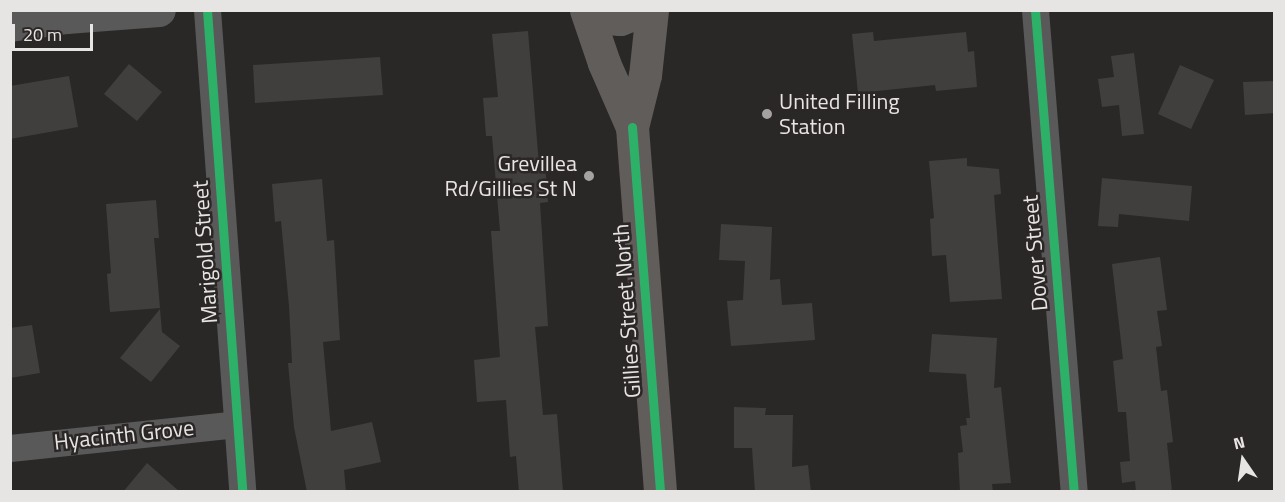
<!DOCTYPE html>
<style>
body{margin:0}
#map{position:relative;width:1285px;height:502px;overflow:hidden;background:#2a2827;font-family:"Titillium Web",sans-serif}
div>[style]{position:absolute}
.building>*{inset:0;background:#403f3e}
.minor>*{height:27px;margin:-13.5px;padding:0 13.5px;transform-origin:13.5px;border-radius:13.5px;background:#5a5959}
.tertiary>*{height:33px;margin:-16.5px;padding:0 16.5px;transform-origin:16.5px;border-radius:16.5px;background:#5a5959}
.secondary>*{height:33px;margin:-16.5px;padding:0 16.5px;transform-origin:16.5px;border-radius:16.5px;background:#615d5b}
.cycleway>*{height:9px;margin:-4.5px;padding:0 4.5px;transform-origin:4.5px;border-radius:4.5px;background:#2db169}
.dots>*{width:16px;height:16px;translate:-50% -50%;box-sizing:border-box;border:3px solid #2b2726;border-radius:50%}
span{translate:-50% -50%;white-space:nowrap;text-align:center;line-height:1.15;-webkit-text-stroke:5px #2b2726;paint-order:stroke}
.poi-label{font-size:22px;color:#e7e5e4}
.left{translate:0 -50%;text-align:left}
.right{translate:-100% -50%;text-align:right}
.street-label{font-size:22px;color:#e7e5e4}
.frame{position:absolute;inset:0;border:12px solid #e7e5e4;pointer-events:none}
.north{position:absolute;left:1213px;top:430px;width:60px;height:60px;-webkit-text-stroke:4px #2b2726;paint-order:stroke;rotate:347deg;font-size:16px;font-weight:700;line-height:24px;text-align:center;color:#e7e5e4}
.north::after{content:'';display:block;margin:auto;width:21px;height:27px;background:#e7e5e4;clip-path:polygon(50% 0,100% 100%,50% 72%,0 100%)}
.scale{position:absolute;left:12px;top:24px;width:81px;height:27px;box-sizing:border-box;border:3px solid #e7e5e4;border-top:0;padding-left:8px;font-size:18px;line-height:21px;white-space:nowrap;color:#e7e5e4;-webkit-text-stroke:4px #2b2726;paint-order:stroke}
</style>
<div id="map">
<div class="building">
<div style="clip-path:polygon(528px 31px,539px 165px,545px 164px,548px 202px,540px 203px,548px 326px,535px 327px,543px 415px,557px 414px,563px 492px,519px 492px,516px 456px,510px 457px,506px 400px,477px 402px,474px 360px,500px 357px,491px 231px,500px 231px,492px 136px,486px 136px,483px 98px,498px 97px,492px 34px)"></div>
<div style="clip-path:polygon(873px 32px,874px 41px,966px 32px,968px 52px,974px 51px,977px 87px,936px 91px,935px 85px,858px 93px,852px 34px)"></div>
<div style="clip-path:polygon(1134px 53px,1144px 134px,1122px 136px,1119px 105px,1102px 107px,1098px 79px,1114px 77px,1111px 56px)"></div>
<div style="clip-path:polygon(380px 57px,383px 95px,255px 103px,253px 65px)"></div>
<div style="clip-path:polygon(129px 64px,162px 92px,137px 121px,104px 94px)"></div>
<div style="clip-path:polygon(1180px 65px,1214px 80px,1191px 129px,1158px 114px)"></div>
<div style="clip-path:polygon(69px 76px,78px 127px,10px 139px,10px 86px)"></div>
<div style="clip-path:polygon(1275px 81px,1275px 113px,1245px 115px,1243px 82px)"></div>
<div style="clip-path:polygon(967px 158px,967px 166px,999px 169px,1001px 194px,994px 195px,1002px 299px,950px 302px,946px 255px,932px 256px,930px 219px,934px 218px,929px 161px)"></div>
<div style="clip-path:polygon(1102px 178px,1192px 186px,1189px 221px,1119px 214px,1118px 227px,1098px 226px)"></div>
<div style="clip-path:polygon(322px 179px,327px 241px,334px 240px,340px 340px,323px 342px,331px 431px,372px 422px,381px 462px,344px 470px,346px 492px,307px 492px,294px 427px,288px 363px,292px 363px,289px 306px,281px 221px,275px 222px,272px 184px)"></div>
<div style="clip-path:polygon(156px 200px,159px 238px,154px 238px,160px 308px,110px 312px,107px 274px,111px 273px,106px 204px)"></div>
<div style="clip-path:polygon(721px 224px,772px 227px,770px 280px,780px 279px,782px 305px,812px 303px,815px 340px,731px 346px,727px 301px,743px 300px,745px 261px,719px 260px)"></div>
<div style="clip-path:polygon(1160px 257px,1167px 310px,1157px 311px,1162px 346px,1156px 347px,1161px 391px,1167px 390px,1173px 442px,1167px 443px,1172px 492px,1136px 492px,1135px 481px,1122px 483px,1120px 462px,1130px 461px,1126px 412px,1118px 412px,1113px 361px,1123px 359px,1112px 264px)"></div>
<div style="clip-path:polygon(160px 309px,162px 332px,180px 346px,151px 382px,120px 358px)"></div>
<div style="clip-path:polygon(32px 325px,40px 373px,10px 378px,10px 328px)"></div>
<div style="clip-path:polygon(932px 334px,997px 338px,994px 388px,1001px 387px,1011px 483px,992px 484px,993px 492px,960px 492px,958px 453px,963px 452px,960px 426px,967px 425px,966px 418px,970px 418px,966px 374px,929px 372px)"></div>
<div style="clip-path:polygon(734px 407px,766px 408px,765px 415px,793px 415px,792px 467px,808px 465px,811px 492px,755px 492px,752px 448px,734px 448px)"></div>
<div style="clip-path:polygon(147px 463px,180px 492px,123px 492px)"></div>
</div>
<div class="minor">
<div style="left:207px;top:10px;width:483px;rotate:85.8deg"></div>
<div style="left:1035px;top:10px;width:484px;rotate:85.4deg"></div>
<div style="left:10px;top:448px;width:228px;rotate:-6deg"></div>
</div>
<div class="tertiary">
<div style="left:10px;top:25px;width:57px;rotate:-8.1deg"></div>
<div style="left:66px;top:17px;width:93px;rotate:-4.3deg"></div>
</div>
<div class="secondary">
<div style="left:586px;top:10px;width:56px;rotate:71.2deg"></div>
<div style="left:604px;top:63px;width:70px;rotate:66.4deg"></div>
<div style="left:590px;top:10px;width:17px;rotate:28deg"></div>
<div style="left:605px;top:18px;width:15px;rotate:4deg"></div>
<div style="left:620px;top:19px;width:26px;rotate:-21deg"></div>
<div style="left:652px;top:10px;width:65px;rotate:96.1deg"></div>
<div style="left:645px;top:75px;width:54px;rotate:104deg"></div>
<div style="left:632px;top:127px;width:366px;rotate:85.6deg"></div>
</div>
<div class="cycleway">
<div style="left:207px;top:10px;width:483px;rotate:85.8deg"></div>
<div style="left:1035px;top:10px;width:484px;rotate:85.4deg"></div>
<div style="left:632px;top:127px;width:366px;rotate:85.6deg"></div>
</div>
<div class="dots">
<div style="left:767px;top:114px;background:#a5a3a2"></div>
<div style="left:589px;top:176px;background:#a5a3a2"></div>
</div>
<div class="poi-label">
<span class="left" style="left:779px;top:114px">United Filling<br>Station</span>
<span class="right" style="left:577px;top:176px">Grevillea<br>Rd/Gillies St N</span>
</div>
<div class="street-label">
<span style="left:205px;top:252px;rotate:-94deg">Marigold Street</span>
<span style="left:1035px;top:253px;rotate:-95deg">Dover Street</span>
<span style="left:627px;top:311px;rotate:-94deg">Gillies Street North</span>
<span style="left:124px;top:435px;rotate:-6deg">Hyacinth Grove</span>
</div>
<div class="frame"></div>
<div class="north">N</div>
<div class="scale">20 m</div>
</div>
